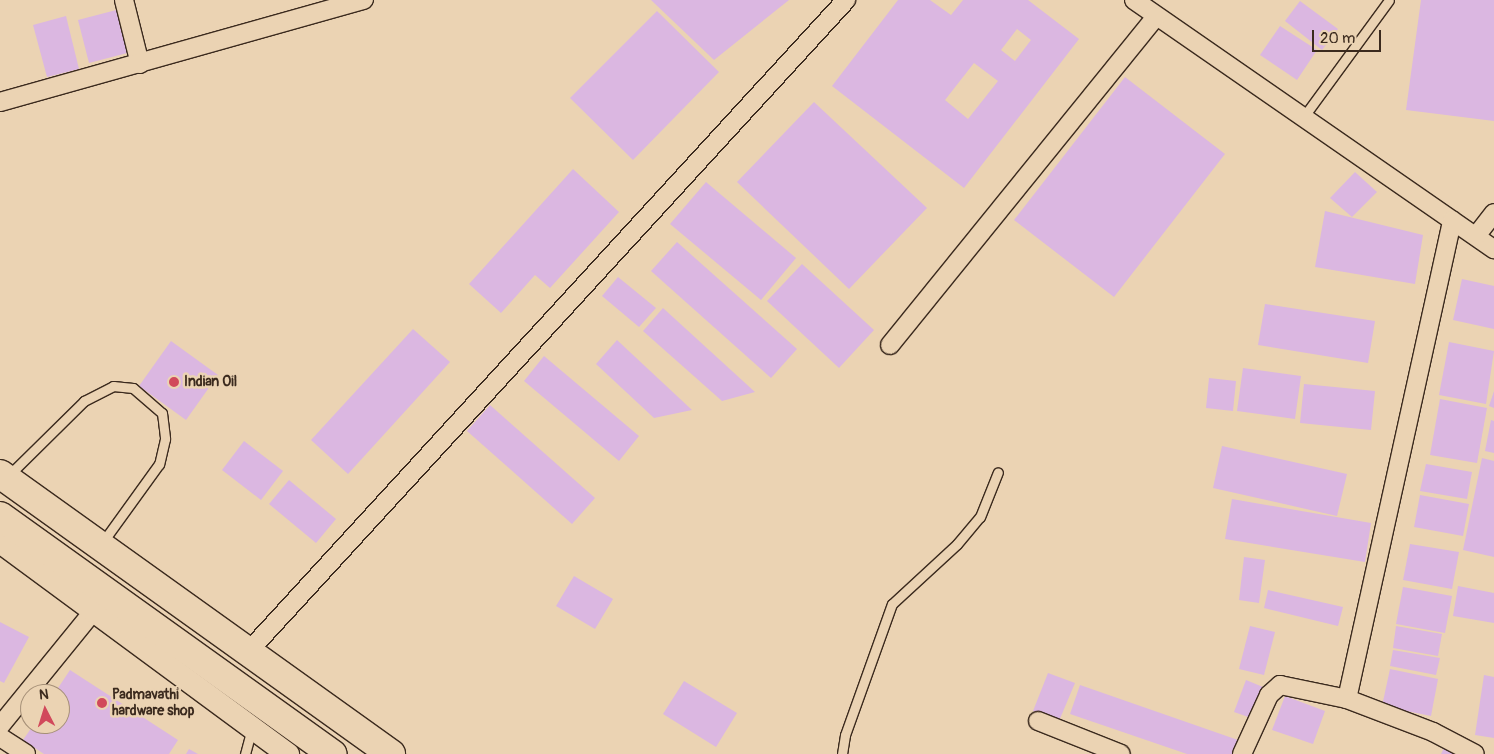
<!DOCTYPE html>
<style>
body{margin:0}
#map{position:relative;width:1494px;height:754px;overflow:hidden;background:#ebd3b3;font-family:Pangolin,sans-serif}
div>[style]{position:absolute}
.building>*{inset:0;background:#dbb7e1}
.roads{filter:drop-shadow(1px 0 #3b2a1e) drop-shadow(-1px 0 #3b2a1e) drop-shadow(0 1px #3b2a1e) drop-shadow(0 -1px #3b2a1e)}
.service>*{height:9px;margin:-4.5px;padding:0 4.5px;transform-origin:4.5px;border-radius:4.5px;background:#ebd3b3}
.minor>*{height:18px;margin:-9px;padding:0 9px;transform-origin:9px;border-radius:9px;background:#ebd3b3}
.tertiary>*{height:22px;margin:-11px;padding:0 11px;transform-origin:11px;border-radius:11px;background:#ebd3b3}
.trunk>*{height:28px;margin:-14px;padding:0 14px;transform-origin:14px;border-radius:14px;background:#ebd3b3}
.dots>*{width:14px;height:14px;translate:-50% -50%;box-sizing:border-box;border:2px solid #ebd3b3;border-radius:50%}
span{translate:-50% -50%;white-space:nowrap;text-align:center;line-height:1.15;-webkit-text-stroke:5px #ebd3b3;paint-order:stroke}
.poi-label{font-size:14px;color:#3b2a1e;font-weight:700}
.left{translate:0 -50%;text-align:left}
.north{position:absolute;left:20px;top:684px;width:50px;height:50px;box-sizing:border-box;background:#ebd3b3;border:1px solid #a58f77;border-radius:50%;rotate:355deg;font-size:14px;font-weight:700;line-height:20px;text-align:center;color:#3b2a1e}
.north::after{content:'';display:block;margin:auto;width:18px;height:22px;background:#d1495b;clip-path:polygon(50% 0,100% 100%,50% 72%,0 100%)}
.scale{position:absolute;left:1312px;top:30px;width:69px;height:22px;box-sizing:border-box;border:2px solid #3b2a1e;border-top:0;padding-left:6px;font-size:15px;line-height:18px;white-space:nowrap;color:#3b2a1e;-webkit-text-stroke:4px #ebd3b3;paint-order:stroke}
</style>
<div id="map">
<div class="building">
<div style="clip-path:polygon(651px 0,789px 0,714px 60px)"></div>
<div style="clip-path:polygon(evenodd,898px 0,930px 0,951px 15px,963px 0,1028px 0,1079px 39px,964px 188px,832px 86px,898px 0,1017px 29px,1031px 40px,1015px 61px,1001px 50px,1017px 29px,898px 0,974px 63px,998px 81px,968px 119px,945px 100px,974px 63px)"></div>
<div style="clip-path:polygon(1421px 0,1494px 0,1494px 121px,1406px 110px)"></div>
<div style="clip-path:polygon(1300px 1px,1338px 29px,1322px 50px,1285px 21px)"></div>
<div style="clip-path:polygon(120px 9px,131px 52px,89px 63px,78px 20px)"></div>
<div style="clip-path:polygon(657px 11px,719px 72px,633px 160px,570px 98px)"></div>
<div style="clip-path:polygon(66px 16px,79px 69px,47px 77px,33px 25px)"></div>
<div style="clip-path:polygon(1280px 26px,1317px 50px,1297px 80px,1260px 55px)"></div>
<div style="clip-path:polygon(1125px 77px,1225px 154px,1114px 297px,1014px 220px)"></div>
<div style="clip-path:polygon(814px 102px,927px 208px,849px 289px,737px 182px)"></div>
<div style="clip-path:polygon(573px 169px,619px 212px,550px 288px,535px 275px,501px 313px,469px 284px)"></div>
<div style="clip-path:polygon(1355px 172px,1377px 192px,1352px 217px,1330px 198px)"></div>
<div style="clip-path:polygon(706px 182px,796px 258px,761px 300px,670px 224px)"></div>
<div style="clip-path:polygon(1325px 211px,1423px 235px,1415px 284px,1315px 267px)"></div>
<div style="clip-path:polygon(677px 242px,797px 349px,771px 378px,651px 271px)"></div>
<div style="clip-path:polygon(802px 264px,874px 330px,839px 368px,767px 301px)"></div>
<div style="clip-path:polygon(618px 277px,656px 308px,639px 327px,602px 296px)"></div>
<div style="clip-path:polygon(1462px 279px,1494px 286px,1494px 329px,1453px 320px)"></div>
<div style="clip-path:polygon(1265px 304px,1375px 321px,1368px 363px,1258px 345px)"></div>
<div style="clip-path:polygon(663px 308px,755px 392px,722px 401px,643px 331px)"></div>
<div style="clip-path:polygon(413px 329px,450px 362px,348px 474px,311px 440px)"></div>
<div style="clip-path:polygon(617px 340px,692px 410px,654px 418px,596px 364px)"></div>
<div style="clip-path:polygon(171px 341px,218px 375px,186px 420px,139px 386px)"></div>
<div style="clip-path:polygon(1449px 342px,1494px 351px,1486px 404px,1439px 395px)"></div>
<div style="clip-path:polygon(544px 356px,639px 436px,619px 461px,524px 381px)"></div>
<div style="clip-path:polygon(1243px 368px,1301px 376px,1295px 419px,1237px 411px)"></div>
<div style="clip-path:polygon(1209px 378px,1236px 381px,1233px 411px,1206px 408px)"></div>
<div style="clip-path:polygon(1304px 384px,1375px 391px,1371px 430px,1300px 423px)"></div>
<div style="clip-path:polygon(1494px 391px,1494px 408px,1489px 406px)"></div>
<div style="clip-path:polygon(1440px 399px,1487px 408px,1477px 463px,1430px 455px)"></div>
<div style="clip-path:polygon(490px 405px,595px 498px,572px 524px,467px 431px)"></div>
<div style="clip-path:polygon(1491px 420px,1494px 421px,1494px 453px,1485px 451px)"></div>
<div style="clip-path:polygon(244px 441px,283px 471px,261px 500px,222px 470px)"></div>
<div style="clip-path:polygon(1222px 446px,1347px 474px,1337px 516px,1213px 488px)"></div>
<div style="clip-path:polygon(1482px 458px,1494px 461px,1494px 557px,1463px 550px)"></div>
<div style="clip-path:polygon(1426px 464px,1472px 472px,1467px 499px,1420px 491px)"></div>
<div style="clip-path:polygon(289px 480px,336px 519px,316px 543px,269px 504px)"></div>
<div style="clip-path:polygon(1420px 495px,1469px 504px,1463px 536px,1414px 527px)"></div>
<div style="clip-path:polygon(1232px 499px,1371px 523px,1365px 562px,1225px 539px)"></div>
<div style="clip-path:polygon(1410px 544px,1459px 552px,1452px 589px,1403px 580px)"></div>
<div style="clip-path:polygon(1244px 557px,1265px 560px,1259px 603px,1239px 600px)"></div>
<div style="clip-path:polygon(574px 576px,613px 599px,595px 629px,556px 606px)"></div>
<div style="clip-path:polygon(1458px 586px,1494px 593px,1494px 623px,1453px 616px)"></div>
<div style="clip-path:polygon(1403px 587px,1452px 596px,1445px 633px,1396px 624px)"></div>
<div style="clip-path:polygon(1268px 590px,1343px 607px,1338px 626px,1264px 608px)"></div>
<div style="clip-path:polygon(0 622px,29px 637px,4px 683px,0 681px)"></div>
<div style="clip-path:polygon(1250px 626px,1275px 632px,1264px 675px,1239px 669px)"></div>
<div style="clip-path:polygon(1396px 626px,1442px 634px,1438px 656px,1393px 648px)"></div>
<div style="clip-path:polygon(1393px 650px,1440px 658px,1436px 675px,1390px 666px)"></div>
<div style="clip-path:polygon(1390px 669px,1438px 679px,1431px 716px,1382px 706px)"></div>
<div style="clip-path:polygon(70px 670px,178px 740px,169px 754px,44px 754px,23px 740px,34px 724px,60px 724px,60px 694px,54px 694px)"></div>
<div style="clip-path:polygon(1048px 673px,1075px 683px,1059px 721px,1033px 711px)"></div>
<div style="clip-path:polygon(1484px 675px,1494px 677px,1494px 738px,1475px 735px)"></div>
<div style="clip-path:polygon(1246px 680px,1263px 687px,1251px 718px,1234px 712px)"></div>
<div style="clip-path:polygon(684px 681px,737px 713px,716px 747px,663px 714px)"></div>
<div style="clip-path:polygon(1080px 685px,1238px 740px,1234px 754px,1187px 754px,1070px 714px)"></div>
<div style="clip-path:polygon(1285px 696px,1325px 711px,1313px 744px,1272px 730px)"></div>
<div style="clip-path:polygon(1446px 744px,1465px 754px,1441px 754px)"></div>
<div style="clip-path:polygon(189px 749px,198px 754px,186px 754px)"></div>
</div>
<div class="roads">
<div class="service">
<div style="left:1302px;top:119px;width:147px;rotate:-53.8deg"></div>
<div style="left:8px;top:476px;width:107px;rotate:-44.6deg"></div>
<div style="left:84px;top:401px;width:33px;rotate:-27deg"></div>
<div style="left:113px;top:386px;width:20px;rotate:6deg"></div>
<div style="left:133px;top:388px;width:38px;rotate:41deg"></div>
<div style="left:162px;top:413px;width:26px;rotate:83deg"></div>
<div style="left:165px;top:439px;width:26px;rotate:103deg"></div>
<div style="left:159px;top:464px;width:97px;rotate:125.8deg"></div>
<div style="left:245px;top:754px;width:28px;rotate:-75deg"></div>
<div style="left:842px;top:754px;width:19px;rotate:-81deg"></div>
<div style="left:845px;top:735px;width:139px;rotate:-70.3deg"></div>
<div style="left:892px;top:604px;width:88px;rotate:-42.7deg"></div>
<div style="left:957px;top:544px;width:35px;rotate:-50deg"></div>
<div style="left:980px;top:517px;width:48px;rotate:-68.2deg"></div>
</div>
<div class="minor">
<div style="left:124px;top:0;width:66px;rotate:76deg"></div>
<div style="left:1134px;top:0;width:438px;rotate:34.7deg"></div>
<div style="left:0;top:102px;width:378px;rotate:-15.7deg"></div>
<div style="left:1476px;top:236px;width:29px;rotate:-52deg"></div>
<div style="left:890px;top:345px;width:422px;rotate:-51deg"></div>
<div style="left:248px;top:652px;width:885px;rotate:-47.47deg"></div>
<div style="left:1347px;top:699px;width:490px;rotate:-77.6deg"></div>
<div style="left:1038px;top:721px;width:89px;rotate:21.7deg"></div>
<div style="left:0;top:726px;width:151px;rotate:-50.9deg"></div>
<div style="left:0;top:737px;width:31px;rotate:33deg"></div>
<div style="left:1242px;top:754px;width:65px;rotate:-65.4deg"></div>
<div style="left:1269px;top:695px;width:15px;rotate:-42deg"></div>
<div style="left:1280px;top:685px;width:68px;rotate:11.8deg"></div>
<div style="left:1347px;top:699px;width:92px;rotate:21deg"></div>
<div style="left:1433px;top:732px;width:47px;rotate:27.6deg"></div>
</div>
<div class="tertiary">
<div style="left:0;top:542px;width:358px;rotate:36.4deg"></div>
</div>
<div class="trunk">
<div style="left:0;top:474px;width:481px;rotate:35.6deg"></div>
<div style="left:0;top:516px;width:409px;rotate:35.6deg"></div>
</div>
</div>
<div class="dots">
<div style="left:174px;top:382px;background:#d1495b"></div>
<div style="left:102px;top:703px;background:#d1495b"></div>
</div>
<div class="poi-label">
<span class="left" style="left:184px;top:382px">Indian Oil</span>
<span class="left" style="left:112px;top:703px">Padmavathi<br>hardware shop</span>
</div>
<div class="north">N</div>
<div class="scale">20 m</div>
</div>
